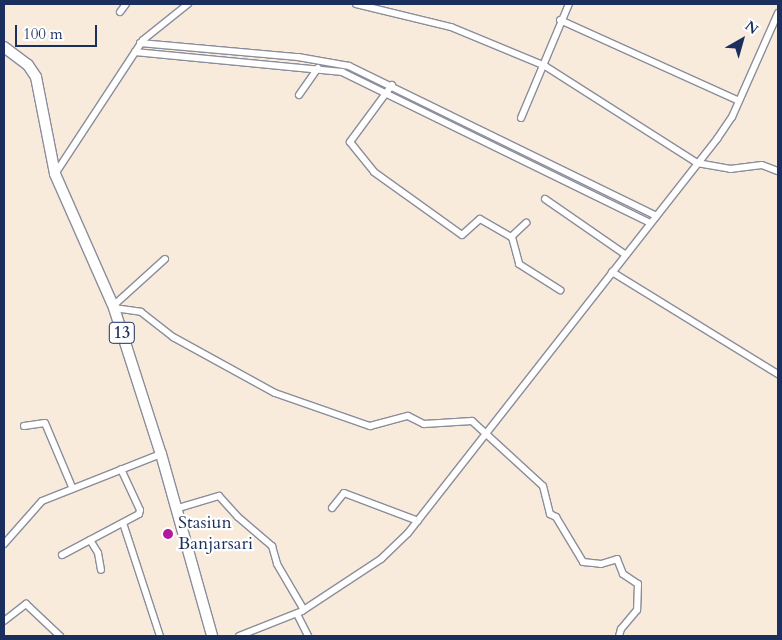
<!DOCTYPE html>
<style>
body{margin:0}
#map{position:relative;width:782px;height:640px;overflow:hidden;background:#f9ebdb;font-family:Cardo,serif}
div>[style]{position:absolute}
.roads{filter:drop-shadow(1px 0 #8a8d9c) drop-shadow(-1px 0 #8a8d9c) drop-shadow(0 1px #8a8d9c) drop-shadow(0 -1px #8a8d9c)}
.minor>*{height:6px;margin:-3px;padding:0 3px;transform-origin:3px;border-radius:3px;background:#fff}
.highway>*{height:10px;margin:-5px;padding:0 5px;transform-origin:5px;border-radius:5px;background:#fff}
.dots>*{width:14px;height:14px;translate:-50% -50%;box-sizing:border-box;border:2px solid #fff;border-radius:50%}
span{translate:-50% -50%;white-space:nowrap;text-align:center;line-height:1.15;-webkit-text-stroke:4.5px #fff;paint-order:stroke}
.shield-label span{padding:1px 4px;background:#fff;border:1px solid;border-radius:4px;-webkit-text-stroke-width:0}
.shield-label{font-size:16px;color:#1b2f5e;font-weight:700}
.poi-label{font-size:18px;color:#1b2f5e}
.left{translate:0 -50%;text-align:left}
.frame{position:absolute;inset:0;border:5px solid #1b2f5e;pointer-events:none}
.north{position:absolute;left:717px;top:15px;width:50px;height:50px;-webkit-text-stroke:4px #fff;paint-order:stroke;rotate:38deg;font-size:14px;font-weight:700;line-height:20px;text-align:center;color:#1b2f5e}
.north::after{content:'';display:block;margin:auto;width:18px;height:22px;background:#1b2f5e;clip-path:polygon(50% 0,100% 100%,50% 72%,0 100%)}
.scale{position:absolute;left:15px;top:25px;width:82px;height:22px;box-sizing:border-box;border:2px solid #1b2f5e;border-top:0;padding-left:6px;font-size:15px;line-height:18px;white-space:nowrap;color:#1b2f5e;-webkit-text-stroke:4px #fff;paint-order:stroke}
</style>
<div id="map">
<div class="roads">
<div class="minor">
<div style="left:356px;top:4px;width:98px;rotate:13.6deg"></div>
<div style="left:451px;top:27px;width:102px;rotate:22.5deg"></div>
<div style="left:545px;top:66px;width:180px;rotate:32.5deg"></div>
<div style="left:697px;top:163px;width:34px;rotate:10deg"></div>
<div style="left:730px;top:169px;width:32px;rotate:-7deg"></div>
<div style="left:762px;top:165px;width:17px;rotate:21deg"></div>
<div style="left:120px;top:12px;width:10px;rotate:-53deg"></div>
<div style="left:560px;top:20px;width:196px;rotate:24.3deg"></div>
<div style="left:140px;top:43px;width:159px;rotate:5.1deg"></div>
<div style="left:298px;top:57px;width:52px;rotate:10deg"></div>
<div style="left:349px;top:66px;width:342px;rotate:26deg"></div>
<div style="left:135px;top:52px;width:208px;rotate:5.5deg"></div>
<div style="left:342px;top:72px;width:343px;rotate:26.1deg"></div>
<div style="left:392px;top:85px;width:71px;rotate:126.4deg"></div>
<div style="left:350px;top:142px;width:38px;rotate:51deg"></div>
<div style="left:374px;top:172px;width:108px;rotate:35.6deg"></div>
<div style="left:462px;top:235px;width:24px;rotate:-42deg"></div>
<div style="left:480px;top:219px;width:36px;rotate:30deg"></div>
<div style="left:511px;top:237px;width:21px;rotate:-43deg"></div>
<div style="left:299px;top:95px;width:33px;rotate:-55deg"></div>
<div style="left:521px;top:118px;width:124px;rotate:-67.2deg"></div>
<div style="left:55px;top:174px;width:160px;rotate:-56.7deg"></div>
<div style="left:143px;top:40px;width:58px;rotate:-38.7deg"></div>
<div style="left:545px;top:199px;width:98px;rotate:34.7deg"></div>
<div style="left:512px;top:237px;width:28px;rotate:75deg"></div>
<div style="left:519px;top:264px;width:49px;rotate:32.4deg"></div>
<div style="left:612px;top:272px;width:195px;rotate:31.6deg"></div>
<div style="left:113px;top:306px;width:70px;rotate:-42.1deg"></div>
<div style="left:114px;top:308px;width:27px;rotate:8deg"></div>
<div style="left:141px;top:312px;width:41px;rotate:38deg"></div>
<div style="left:173px;top:337px;width:116px;rotate:28.8deg"></div>
<div style="left:275px;top:393px;width:101px;rotate:19.2deg"></div>
<div style="left:370px;top:426px;width:39px;rotate:-15deg"></div>
<div style="left:408px;top:416px;width:18px;rotate:27deg"></div>
<div style="left:424px;top:424px;width:48px;rotate:-3.6deg"></div>
<div style="left:472px;top:421px;width:96px;rotate:42.5deg"></div>
<div style="left:543px;top:486px;width:29px;rotate:76deg"></div>
<div style="left:550px;top:514px;width:7px;rotate:27deg"></div>
<div style="left:556px;top:517px;width:52px;rotate:59deg"></div>
<div style="left:583px;top:562px;width:18px;rotate:6deg"></div>
<div style="left:601px;top:564px;width:17px;rotate:-17deg"></div>
<div style="left:617px;top:559px;width:16px;rotate:68deg"></div>
<div style="left:623px;top:574px;width:18px;rotate:34deg"></div>
<div style="left:638px;top:584px;width:26px;rotate:92deg"></div>
<div style="left:637px;top:610px;width:25px;rotate:130deg"></div>
<div style="left:621px;top:629px;width:7px;rotate:106deg"></div>
<div style="left:24px;top:426px;width:21px;rotate:-8deg"></div>
<div style="left:45px;top:423px;width:69px;rotate:67.1deg"></div>
<div style="left:332px;top:508px;width:19px;rotate:-51deg"></div>
<div style="left:344px;top:493px;width:79px;rotate:20.7deg"></div>
<div style="left:175px;top:509px;width:46px;rotate:-16.5deg"></div>
<div style="left:219px;top:496px;width:28px;rotate:48deg"></div>
<div style="left:238px;top:517px;width:45px;rotate:40.5deg"></div>
<div style="left:272px;top:546px;width:19px;rotate:74deg"></div>
<div style="left:277px;top:564px;width:53px;rotate:59.6deg"></div>
<div style="left:123px;top:523px;width:119px;rotate:71.9deg"></div>
<div style="left:90px;top:540px;width:15px;rotate:58deg"></div>
<div style="left:98px;top:553px;width:17px;rotate:80deg"></div>
<div style="left:4px;top:544px;width:57px;rotate:-48.5deg"></div>
<div style="left:42px;top:501px;width:128px;rotate:-21.6deg"></div>
<div style="left:62px;top:555px;width:87px;rotate:-28deg"></div>
<div style="left:139px;top:514px;width:4px;rotate:-76deg"></div>
<div style="left:140px;top:510px;width:45px;rotate:-114.9deg"></div>
<div style="left:297px;top:614px;width:25px;rotate:63deg"></div>
<div style="left:4px;top:621px;width:28px;rotate:-38deg"></div>
<div style="left:26px;top:604px;width:47px;rotate:43.3deg"></div>
<div style="left:239px;top:636px;width:68px;rotate:-21.6deg"></div>
<div style="left:302px;top:611px;width:95px;rotate:-33.4deg"></div>
<div style="left:381px;top:559px;width:37px;rotate:-44deg"></div>
<div style="left:408px;top:533px;width:501px;rotate:-51.89deg"></div>
<div style="left:717px;top:139px;width:27px;rotate:-56deg"></div>
<div style="left:732px;top:117px;width:114px;rotate:-66.1deg"></div>
</div>
<div class="highway">
<div style="left:4px;top:47px;width:30px;rotate:37deg"></div>
<div style="left:28px;top:65px;width:14px;rotate:56deg"></div>
<div style="left:36px;top:77px;width:99px;rotate:78.9deg"></div>
<div style="left:55px;top:174px;width:146px;rotate:66.2deg"></div>
<div style="left:114px;top:308px;width:153px;rotate:72.2deg"></div>
<div style="left:161px;top:454px;width:189px;rotate:74.3deg"></div>
</div>
</div>
<div class="dots">
<div style="left:168px;top:534px;background:#b5179e"></div>
</div>
<div class="shield-label">
<span style="left:122px;top:333px">13</span>
</div>
<div class="poi-label">
<span class="left" style="left:178px;top:534px">Stasiun<br>Banjarsari</span>
</div>
<div class="frame"></div>
<div class="north">N</div>
<div class="scale">100 m</div>
</div>
